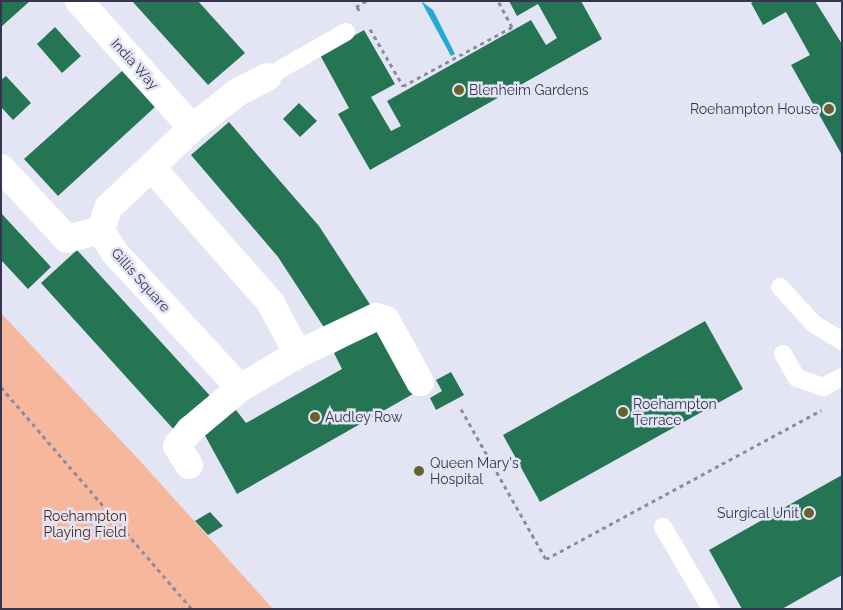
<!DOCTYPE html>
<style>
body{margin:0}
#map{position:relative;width:843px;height:610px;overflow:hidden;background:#e4e5f4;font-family:Raleway,sans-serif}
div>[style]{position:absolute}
.green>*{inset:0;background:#f6b79d}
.water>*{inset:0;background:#1eacd4}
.building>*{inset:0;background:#257555}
.path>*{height:3px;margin-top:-1.5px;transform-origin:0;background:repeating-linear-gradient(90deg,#8b8ca2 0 4px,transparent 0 8px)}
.lane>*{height:18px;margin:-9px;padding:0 9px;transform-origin:9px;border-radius:9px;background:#fff}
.street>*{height:28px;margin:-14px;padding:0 14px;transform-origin:14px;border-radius:14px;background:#fff}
.dots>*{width:14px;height:14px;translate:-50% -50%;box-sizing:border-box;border:2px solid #e4e5f4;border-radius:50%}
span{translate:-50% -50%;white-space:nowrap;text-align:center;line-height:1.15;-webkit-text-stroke:5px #e4e5f4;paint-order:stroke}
.street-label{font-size:14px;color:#353552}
.poi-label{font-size:14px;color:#353552}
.left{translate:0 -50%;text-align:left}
.right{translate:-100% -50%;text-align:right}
.park-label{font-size:14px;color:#532613}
.frame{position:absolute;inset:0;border:2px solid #353552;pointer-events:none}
</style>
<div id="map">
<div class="green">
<div style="clip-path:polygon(1px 313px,142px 463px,273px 609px,1px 609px)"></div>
</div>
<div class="water">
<div style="clip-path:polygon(421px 1px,433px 10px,455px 54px,451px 56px)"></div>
</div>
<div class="building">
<div style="clip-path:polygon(1px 1px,30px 1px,1px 27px)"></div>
<div style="clip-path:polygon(132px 1px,198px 1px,245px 53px,208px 85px)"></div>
<div style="clip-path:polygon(509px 1px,581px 1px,602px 39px,370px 170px,338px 114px,349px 108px,320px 55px,364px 30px,395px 84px,371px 97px,391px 131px,401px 126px,387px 101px,531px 20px,546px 45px,557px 38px,538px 4px,517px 16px)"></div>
<div style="clip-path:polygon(755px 1px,815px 1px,842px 44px,842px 155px,791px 65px,810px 55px,786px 12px,763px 25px,751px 3px)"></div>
<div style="clip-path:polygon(55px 27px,81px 56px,62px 73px,37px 44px)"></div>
<div style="clip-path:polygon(122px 71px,155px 107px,58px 196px,24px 159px)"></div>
<div style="clip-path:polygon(6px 76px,31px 103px,13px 120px,1px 107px,1px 80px)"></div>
<div style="clip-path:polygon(299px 103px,317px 121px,300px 137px,283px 119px)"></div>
<div style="clip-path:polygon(229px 122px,319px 226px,371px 306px,327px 332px,278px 257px,191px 155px)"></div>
<div style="clip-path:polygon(1px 213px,51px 267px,28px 289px,1px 260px)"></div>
<div style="clip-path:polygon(77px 250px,213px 399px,176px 432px,41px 283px)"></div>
<div style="clip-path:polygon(705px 321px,743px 389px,540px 502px,503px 435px)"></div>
<div style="clip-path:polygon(377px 330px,413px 394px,237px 494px,202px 430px,236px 410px,246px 423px,342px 369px,334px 353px)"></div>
<div style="clip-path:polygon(451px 372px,464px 395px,436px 410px,430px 398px,442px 391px,436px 380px)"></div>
<div style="clip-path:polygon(842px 475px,842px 575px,782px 609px,742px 609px,709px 550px)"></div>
<div style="clip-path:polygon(210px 512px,223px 526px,208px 535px,195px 521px)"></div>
</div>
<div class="path">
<div style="left:356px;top:7px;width:12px;rotate:-31deg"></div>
<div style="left:357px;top:7px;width:7px;rotate:56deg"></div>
<div style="left:370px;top:29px;width:66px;rotate:59.9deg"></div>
<div style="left:403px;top:86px;width:124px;rotate:-28.4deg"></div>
<div style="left:512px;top:27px;width:30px;rotate:-118deg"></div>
<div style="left:1px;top:387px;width:293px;rotate:49.3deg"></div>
<div style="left:461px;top:409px;width:172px;rotate:60.5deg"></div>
<div style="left:546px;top:559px;width:313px;rotate:-28.4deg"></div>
</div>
<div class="lane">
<div style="left:267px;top:77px;width:91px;rotate:-29.7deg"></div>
<div style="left:780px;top:287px;width:50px;rotate:47.4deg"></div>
<div style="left:814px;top:324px;width:33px;rotate:31deg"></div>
<div style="left:783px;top:354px;width:28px;rotate:60deg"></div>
<div style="left:797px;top:378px;width:28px;rotate:19deg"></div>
<div style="left:823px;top:387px;width:21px;rotate:-28deg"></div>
<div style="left:663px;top:527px;width:95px;rotate:59.7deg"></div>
</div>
<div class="street">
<div style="left:79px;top:1px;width:170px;rotate:48.3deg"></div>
<div style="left:1px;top:168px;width:97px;rotate:47.1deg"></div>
<div style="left:67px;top:239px;width:35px;rotate:-15deg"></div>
<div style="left:152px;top:168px;width:179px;rotate:48.6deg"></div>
<div style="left:270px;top:302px;width:59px;rotate:61.7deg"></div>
<div style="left:240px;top:388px;width:185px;rotate:-132.8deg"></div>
<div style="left:114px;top:252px;width:26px;rotate:-121deg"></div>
<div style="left:101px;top:230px;width:23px;rotate:-72deg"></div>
<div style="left:108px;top:208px;width:116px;rotate:-43.6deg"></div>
<div style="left:192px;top:128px;width:58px;rotate:-38deg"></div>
<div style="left:238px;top:92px;width:33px;rotate:-27deg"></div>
<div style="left:189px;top:465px;width:22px;rotate:-122deg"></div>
<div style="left:177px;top:446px;width:21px;rotate:-51deg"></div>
<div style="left:190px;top:430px;width:65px;rotate:-40deg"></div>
<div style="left:240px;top:388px;width:67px;rotate:-30.4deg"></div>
<div style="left:298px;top:354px;width:86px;rotate:-25.4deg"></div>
<div style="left:376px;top:317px;width:10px;rotate:17deg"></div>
<div style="left:386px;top:320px;width:71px;rotate:61.3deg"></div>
</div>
<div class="dots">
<div style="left:459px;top:90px;background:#67612e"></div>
<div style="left:829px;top:109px;background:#67612e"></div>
<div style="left:623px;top:412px;background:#67612e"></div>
<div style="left:315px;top:417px;background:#67612e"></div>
<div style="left:419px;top:471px;background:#67612e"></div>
<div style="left:809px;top:513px;background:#67612e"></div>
</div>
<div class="street-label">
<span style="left:135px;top:64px;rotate:48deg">India Way</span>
<span style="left:141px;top:280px;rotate:48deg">Gillis Square</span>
</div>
<div class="poi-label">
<span class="left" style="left:469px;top:90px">Blenheim Gardens</span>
<span class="right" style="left:819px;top:109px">Roehampton House</span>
<span class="left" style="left:633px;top:412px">Roehampton<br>Terrace</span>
<span class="left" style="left:325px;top:417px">Audley Row</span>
<span class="left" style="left:430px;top:471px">Queen Mary's<br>Hospital</span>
<span class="right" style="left:799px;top:513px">Surgical Unit</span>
</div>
<div class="park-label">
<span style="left:85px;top:524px">Roehampton<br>Playing Field</span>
</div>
<div class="frame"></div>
</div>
